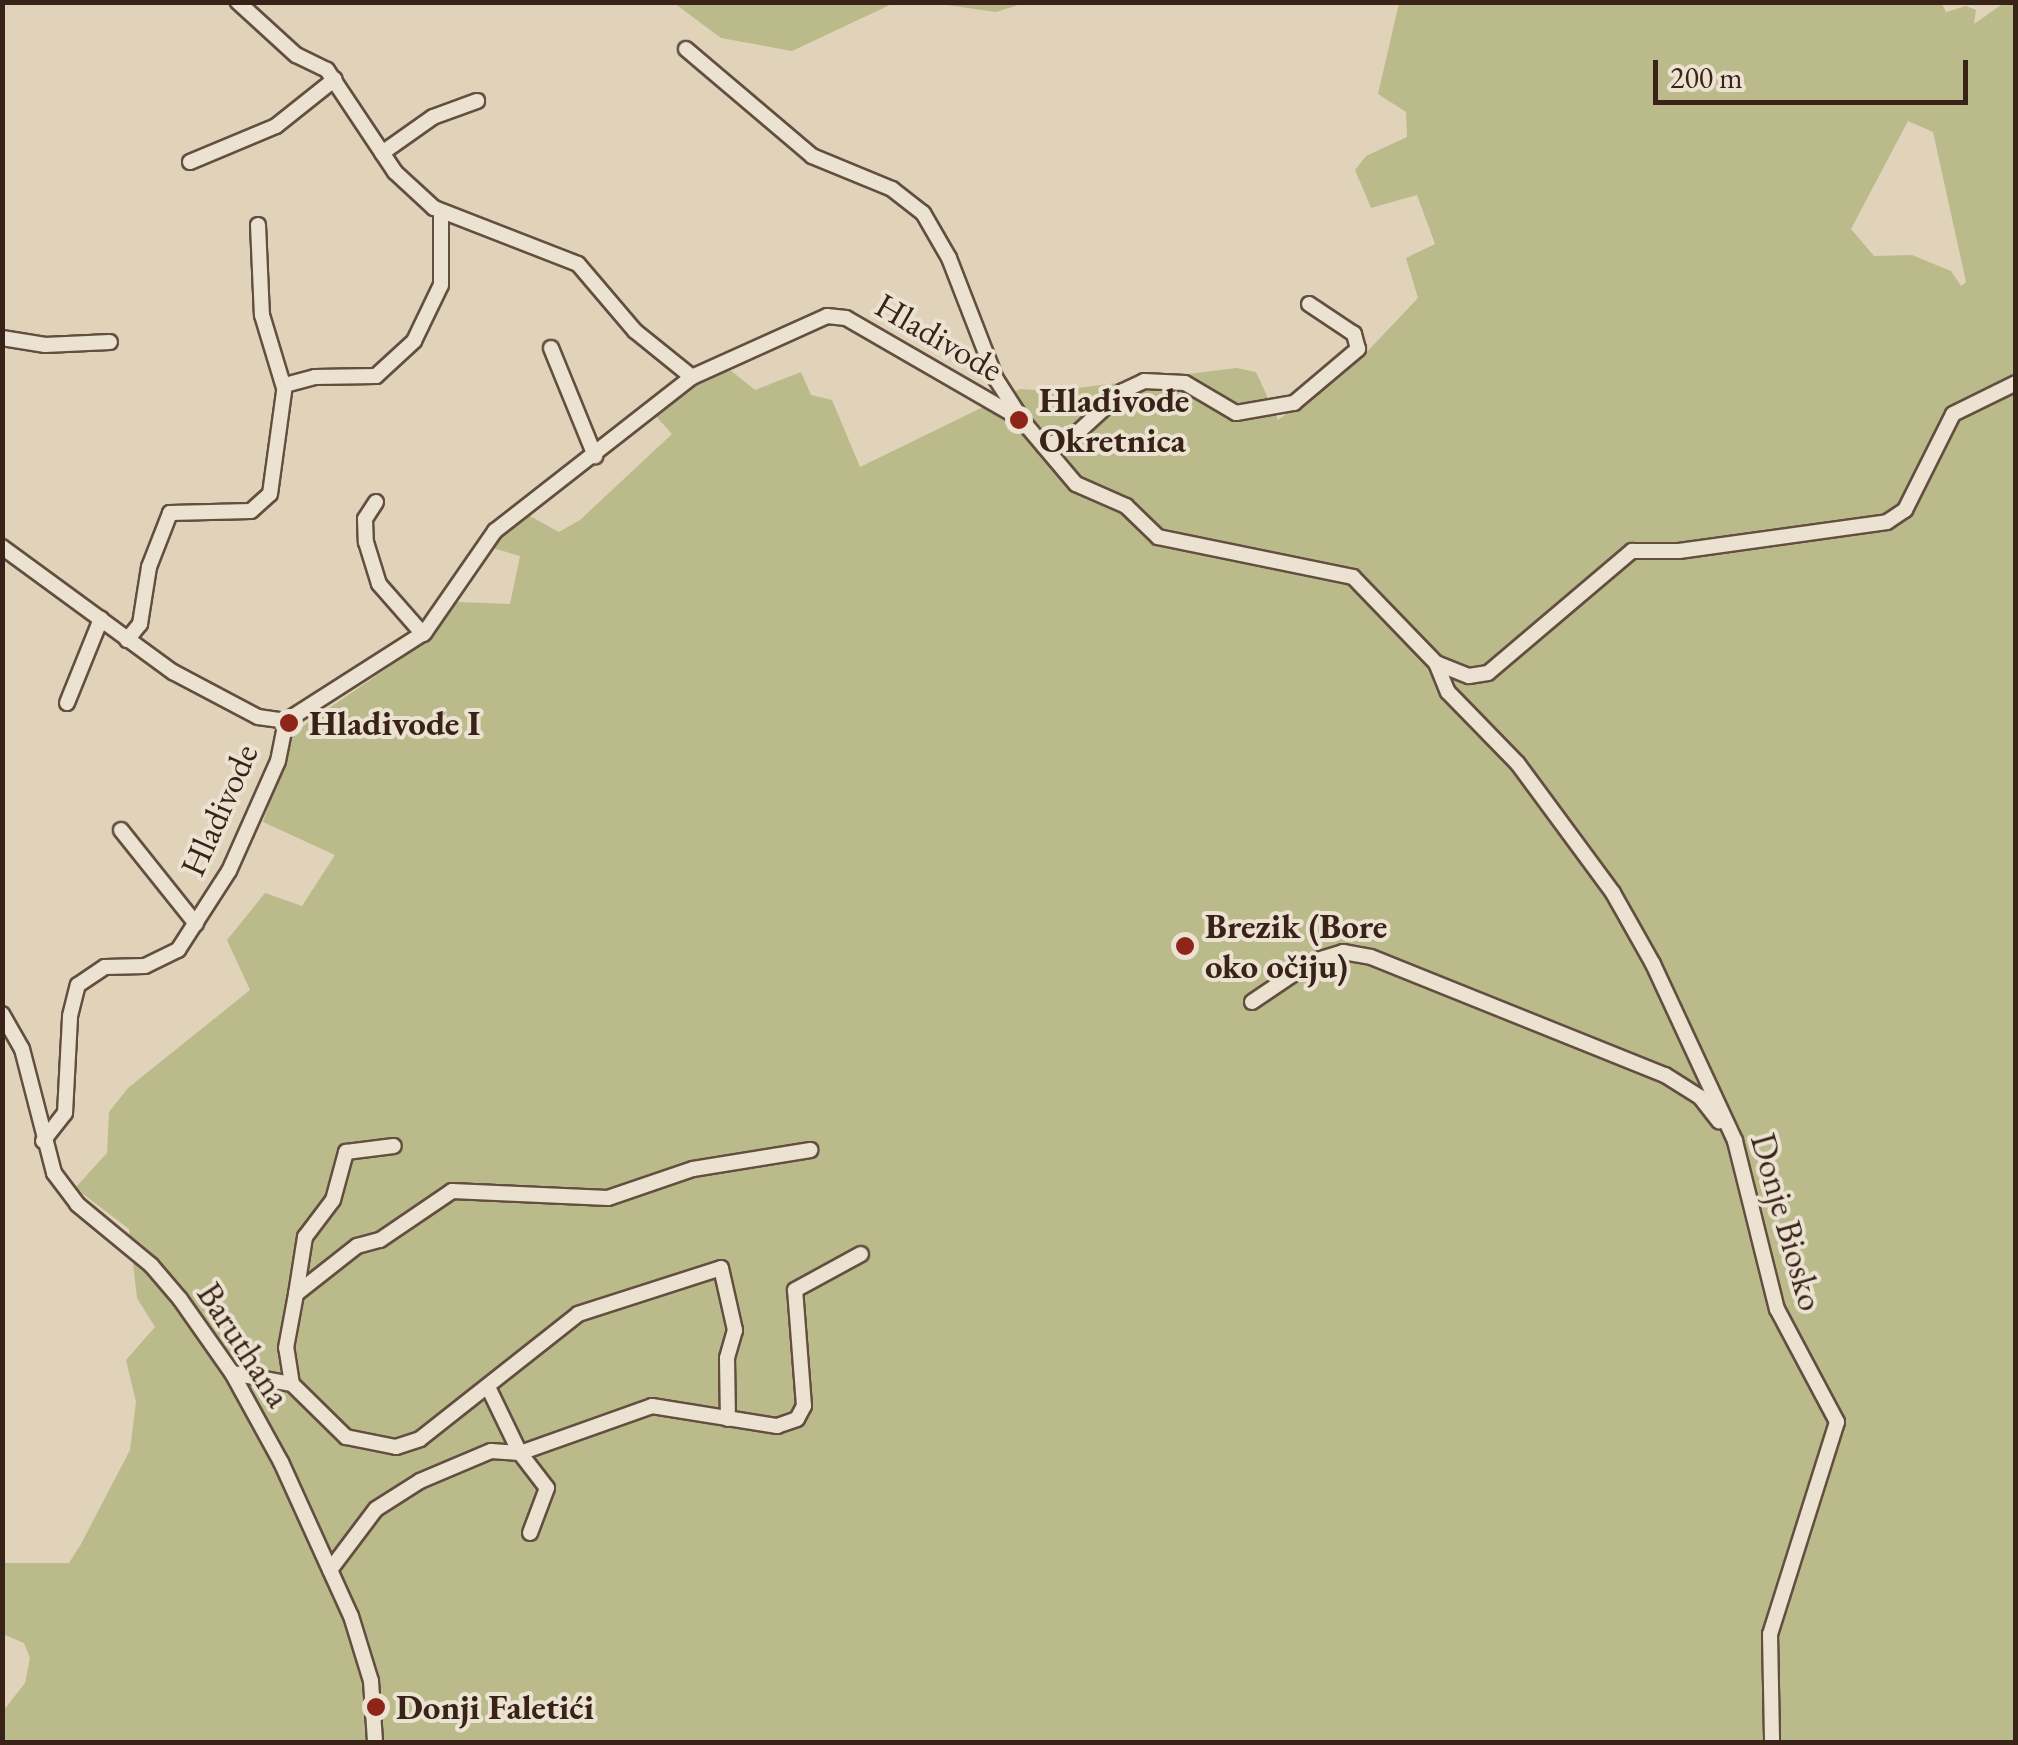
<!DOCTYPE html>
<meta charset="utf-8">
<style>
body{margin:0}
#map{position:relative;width:2018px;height:1745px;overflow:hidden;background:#e0d3ba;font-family:"EB Garamond",serif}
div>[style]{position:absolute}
.green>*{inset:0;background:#baba8a}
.roads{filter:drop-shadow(2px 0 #634e40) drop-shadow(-2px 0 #634e40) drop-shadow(0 2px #634e40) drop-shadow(0 -2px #634e40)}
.minor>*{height:14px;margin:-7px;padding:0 7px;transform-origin:7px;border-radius:7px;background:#ebe2d2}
.dots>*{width:28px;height:28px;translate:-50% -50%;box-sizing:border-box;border:5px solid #ebe2d2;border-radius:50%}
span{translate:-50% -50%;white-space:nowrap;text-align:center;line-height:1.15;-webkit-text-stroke:8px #ebe2d2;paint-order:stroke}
.street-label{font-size:35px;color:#392217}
.poi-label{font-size:35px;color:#392217;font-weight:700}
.left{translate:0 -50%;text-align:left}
.frame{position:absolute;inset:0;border:5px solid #392217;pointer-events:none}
.scale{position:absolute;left:1653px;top:60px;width:315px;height:45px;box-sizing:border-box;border:5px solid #392217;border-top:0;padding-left:12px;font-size:30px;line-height:35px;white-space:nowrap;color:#392217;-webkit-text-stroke:8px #ebe2d2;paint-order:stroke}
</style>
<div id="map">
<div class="green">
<div style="clip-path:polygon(evenodd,1941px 2px,1946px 12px,1966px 6px,1976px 10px,1974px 24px,2004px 3px,2015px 3px,2015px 1742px,3px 1742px,3px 1711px,25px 1683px,30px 1658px,24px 1643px,5px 1635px,3px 1563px,69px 1563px,81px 1544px,130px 1450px,136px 1402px,126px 1360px,155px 1327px,137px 1298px,129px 1229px,75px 1188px,107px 1153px,109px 1112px,128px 1088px,250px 990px,227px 940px,265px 893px,302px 906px,335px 855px,263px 822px,293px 733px,431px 638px,457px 602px,510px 604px,520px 556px,489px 547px,501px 534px,528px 515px,559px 532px,580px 520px,672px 434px,655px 415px,725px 366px,755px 390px,801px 372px,811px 395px,832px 400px,860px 467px,1020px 389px,1053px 391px,1236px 368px,1256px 372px,1278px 420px,1363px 356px,1418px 298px,1406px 258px,1435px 244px,1417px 195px,1371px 208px,1355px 170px,1366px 156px,1407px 137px,1406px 112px,1378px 94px,1399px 3px,1941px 2px,1908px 121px,1933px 132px,1966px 282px,1961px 286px,1951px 271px,1912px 255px,1874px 256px,1851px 229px,1908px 121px)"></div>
<div style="clip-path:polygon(674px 3px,894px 3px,792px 51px,721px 38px)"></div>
<div style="clip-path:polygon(933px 3px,1024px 2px,1024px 3px,996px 12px)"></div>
</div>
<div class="roads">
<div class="minor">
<div style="left:686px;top:49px;width:165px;rotate:40.3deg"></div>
<div style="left:812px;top:156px;width:87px;rotate:22.4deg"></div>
<div style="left:892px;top:189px;width:39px;rotate:38deg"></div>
<div style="left:923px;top:213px;width:52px;rotate:60deg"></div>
<div style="left:949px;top:258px;width:130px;rotate:68.8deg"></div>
<div style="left:996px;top:379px;width:46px;rotate:57.3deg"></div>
<div style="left:382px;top:153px;width:62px;rotate:-35.2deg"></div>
<div style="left:433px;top:117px;width:47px;rotate:-20deg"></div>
<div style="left:190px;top:162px;width:93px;rotate:-22.7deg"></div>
<div style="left:276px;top:126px;width:75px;rotate:-38.5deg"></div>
<div style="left:258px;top:225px;width:90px;rotate:87.5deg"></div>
<div style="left:262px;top:315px;width:76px;rotate:73.2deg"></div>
<div style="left:2px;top:338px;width:44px;rotate:9.2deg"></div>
<div style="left:45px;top:345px;width:65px;rotate:-2.6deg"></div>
<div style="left:551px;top:348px;width:117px;rotate:67.8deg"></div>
<div style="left:692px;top:377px;width:148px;rotate:-24.3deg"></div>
<div style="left:827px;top:316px;width:19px;rotate:6deg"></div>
<div style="left:846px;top:318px;width:202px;rotate:30deg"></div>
<div style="left:1021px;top:419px;width:85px;rotate:49.8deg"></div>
<div style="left:1076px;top:484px;width:55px;rotate:23.7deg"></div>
<div style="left:1126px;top:506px;width:45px;rotate:44.1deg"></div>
<div style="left:1158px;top:537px;width:199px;rotate:11.6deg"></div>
<div style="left:1353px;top:577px;width:120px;rotate:46deg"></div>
<div style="left:1436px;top:663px;width:31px;rotate:68deg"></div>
<div style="left:1448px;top:692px;width:100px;rotate:45.8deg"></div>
<div style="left:1518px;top:764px;width:160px;rotate:53.6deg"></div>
<div style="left:1613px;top:893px;width:81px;rotate:60.6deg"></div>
<div style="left:1653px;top:964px;width:195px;rotate:65.1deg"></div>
<div style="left:1735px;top:1141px;width:173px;rotate:76deg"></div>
<div style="left:1777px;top:1309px;width:128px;rotate:62deg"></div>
<div style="left:1837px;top:1422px;width:222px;rotate:107.5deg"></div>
<div style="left:1770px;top:1634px;width:108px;rotate:88.9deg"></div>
<div style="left:1044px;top:446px;width:33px;rotate:-20deg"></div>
<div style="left:1075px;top:435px;width:65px;rotate:-42.5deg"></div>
<div style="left:1123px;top:391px;width:23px;rotate:-25deg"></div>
<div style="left:1144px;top:381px;width:41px;rotate:2.8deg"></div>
<div style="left:1185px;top:383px;width:59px;rotate:30.5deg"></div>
<div style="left:1236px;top:413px;width:59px;rotate:-9.8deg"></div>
<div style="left:1294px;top:403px;width:84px;rotate:-40.2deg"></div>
<div style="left:1358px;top:349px;width:16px;rotate:-105deg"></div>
<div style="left:1354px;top:334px;width:54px;rotate:-146.3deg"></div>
<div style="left:376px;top:502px;width:20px;rotate:123deg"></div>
<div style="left:365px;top:519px;width:23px;rotate:88deg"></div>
<div style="left:366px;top:542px;width:44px;rotate:72.8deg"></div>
<div style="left:379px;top:584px;width:67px;rotate:48.7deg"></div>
<div style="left:2px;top:547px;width:212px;rotate:36.2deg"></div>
<div style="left:173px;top:672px;width:96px;rotate:27.9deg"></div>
<div style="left:258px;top:717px;width:28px;rotate:8deg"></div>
<div style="left:286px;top:721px;width:165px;rotate:-32.6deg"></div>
<div style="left:425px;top:632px;width:123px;rotate:-55.3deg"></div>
<div style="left:495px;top:531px;width:250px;rotate:-38deg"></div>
<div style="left:692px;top:377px;width:73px;rotate:-141.1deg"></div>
<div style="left:635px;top:331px;width:88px;rotate:-130.4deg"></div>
<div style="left:578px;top:264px;width:155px;rotate:-158.7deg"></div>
<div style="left:434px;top:208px;width:53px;rotate:-137.3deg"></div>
<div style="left:395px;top:172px;width:123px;rotate:-123.7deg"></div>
<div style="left:327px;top:70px;width:34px;rotate:-154deg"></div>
<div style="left:296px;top:55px;width:79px;rotate:-137.6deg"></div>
<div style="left:127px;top:640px;width:21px;rotate:-51deg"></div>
<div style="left:140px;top:624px;width:58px;rotate:-81deg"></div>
<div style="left:149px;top:567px;width:58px;rotate:-68.7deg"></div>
<div style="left:170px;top:513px;width:81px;rotate:-1.4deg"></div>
<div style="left:251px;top:511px;width:25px;rotate:-42deg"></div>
<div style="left:270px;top:494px;width:110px;rotate:-82.2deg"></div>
<div style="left:285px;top:385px;width:31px;rotate:-15deg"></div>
<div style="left:315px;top:377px;width:61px;rotate:-0.9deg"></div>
<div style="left:376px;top:376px;width:52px;rotate:-42.6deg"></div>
<div style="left:414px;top:341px;width:62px;rotate:-64.3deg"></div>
<div style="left:441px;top:285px;width:73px;rotate:-90deg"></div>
<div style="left:1436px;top:663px;width:35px;rotate:22deg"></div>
<div style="left:1469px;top:676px;width:19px;rotate:-9deg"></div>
<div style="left:1488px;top:673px;width:189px;rotate:-40.3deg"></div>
<div style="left:1632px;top:551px;width:47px"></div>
<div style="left:1679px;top:551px;width:210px;rotate:-7.9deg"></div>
<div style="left:1887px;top:522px;width:22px;rotate:-34deg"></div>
<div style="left:1905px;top:510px;width:107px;rotate:-63.4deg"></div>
<div style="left:1953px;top:414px;width:70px;rotate:-26.2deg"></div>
<div style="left:67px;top:703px;width:91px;rotate:-68deg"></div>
<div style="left:121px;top:830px;width:120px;rotate:51.4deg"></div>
<div style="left:1252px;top:1002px;width:71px;rotate:-34.1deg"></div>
<div style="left:1311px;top:962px;width:34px;rotate:-17deg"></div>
<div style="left:1343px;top:952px;width:28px;rotate:10deg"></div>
<div style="left:1371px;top:957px;width:317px;rotate:21.9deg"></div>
<div style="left:1665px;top:1075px;width:41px;rotate:32.2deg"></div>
<div style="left:1700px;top:1097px;width:31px;rotate:52deg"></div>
<div style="left:2px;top:1014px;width:40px;rotate:60.3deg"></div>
<div style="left:22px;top:1049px;width:128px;rotate:75.5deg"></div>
<div style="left:54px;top:1173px;width:39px;rotate:53deg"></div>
<div style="left:77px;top:1204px;width:96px;rotate:39.5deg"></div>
<div style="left:151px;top:1265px;width:45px;rotate:49.5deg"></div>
<div style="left:180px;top:1299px;width:90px;rotate:54.9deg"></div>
<div style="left:232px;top:1373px;width:102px;rotate:61.2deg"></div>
<div style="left:281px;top:1462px;width:169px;rotate:65.6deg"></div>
<div style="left:351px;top:1616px;width:68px;rotate:72.9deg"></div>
<div style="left:371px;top:1681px;width:61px;rotate:86.2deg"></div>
<div style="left:43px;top:1141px;width:36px;rotate:-52deg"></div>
<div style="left:65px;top:1113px;width:97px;rotate:-87deg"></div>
<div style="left:70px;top:1016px;width:32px;rotate:-76deg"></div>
<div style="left:78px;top:985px;width:32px;rotate:-34deg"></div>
<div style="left:105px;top:967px;width:40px;rotate:-1.4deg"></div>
<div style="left:145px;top:966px;width:37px;rotate:-26deg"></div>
<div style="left:178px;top:950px;width:94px;rotate:-57.2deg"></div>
<div style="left:229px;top:871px;width:120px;rotate:-66deg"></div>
<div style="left:278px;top:761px;width:41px;rotate:-78.7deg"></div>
<div style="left:296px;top:1294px;width:58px;rotate:-81deg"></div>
<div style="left:305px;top:1237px;width:46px;rotate:-52.9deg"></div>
<div style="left:333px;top:1200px;width:50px;rotate:-74.8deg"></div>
<div style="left:346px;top:1152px;width:48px;rotate:-7.1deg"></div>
<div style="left:232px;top:1373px;width:61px;rotate:10.4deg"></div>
<div style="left:292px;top:1384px;width:76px;rotate:44.5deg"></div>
<div style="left:346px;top:1437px;width:51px;rotate:11.3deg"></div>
<div style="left:396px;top:1447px;width:25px;rotate:-18deg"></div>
<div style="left:420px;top:1439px;width:201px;rotate:-38.3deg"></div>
<div style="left:578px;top:1314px;width:150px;rotate:-17.8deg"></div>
<div style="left:721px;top:1268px;width:64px;rotate:77.3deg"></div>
<div style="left:735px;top:1330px;width:29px;rotate:106deg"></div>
<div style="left:727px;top:1358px;width:61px;rotate:89.1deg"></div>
<div style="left:292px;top:1384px;width:36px;rotate:-99deg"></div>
<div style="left:286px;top:1348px;width:55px;rotate:-79.5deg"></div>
<div style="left:296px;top:1294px;width:78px;rotate:-38.2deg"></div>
<div style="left:357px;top:1246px;width:24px;rotate:-15deg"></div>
<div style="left:380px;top:1240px;width:87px;rotate:-34.2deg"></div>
<div style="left:452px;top:1191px;width:156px;rotate:2.6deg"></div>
<div style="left:608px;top:1198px;width:90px;rotate:-18.8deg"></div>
<div style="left:693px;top:1169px;width:119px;rotate:-9.2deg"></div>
<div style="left:489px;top:1389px;width:71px;rotate:64.2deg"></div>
<div style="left:520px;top:1453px;width:44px;rotate:52.4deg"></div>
<div style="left:547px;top:1488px;width:48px;rotate:110.7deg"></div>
<div style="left:330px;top:1570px;width:76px;rotate:-53deg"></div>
<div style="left:376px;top:1509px;width:52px;rotate:-32.5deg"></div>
<div style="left:420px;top:1481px;width:77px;rotate:-22.9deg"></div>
<div style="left:491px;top:1451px;width:29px;rotate:4deg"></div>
<div style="left:520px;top:1453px;width:140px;rotate:-19.6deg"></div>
<div style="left:652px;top:1406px;width:127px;rotate:9.1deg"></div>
<div style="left:777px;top:1426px;width:21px;rotate:-19deg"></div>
<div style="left:797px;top:1419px;width:15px;rotate:-62deg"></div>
<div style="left:804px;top:1406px;width:116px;rotate:-94.4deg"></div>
<div style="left:795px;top:1290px;width:75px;rotate:-28.6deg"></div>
</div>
</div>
<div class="dots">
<div style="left:1019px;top:420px;background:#8f2418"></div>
<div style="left:289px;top:723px;background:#8f2418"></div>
<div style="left:1185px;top:946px;background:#8f2418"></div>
<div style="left:376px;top:1707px;background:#8f2418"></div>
</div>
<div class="street-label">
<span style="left:939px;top:337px;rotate:30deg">Hladivode</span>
<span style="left:219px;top:810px;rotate:-66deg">Hladivode</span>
<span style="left:1787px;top:1222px;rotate:74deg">Donje Biosko</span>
<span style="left:244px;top:1345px;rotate:57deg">Baruthana</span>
</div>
<div class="poi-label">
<span class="left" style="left:1039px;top:420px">Hladivode<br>Okretnica</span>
<span class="left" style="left:309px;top:723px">Hladivode I</span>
<span class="left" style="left:1205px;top:946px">Brezik (Bore<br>oko očiju)</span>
<span class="left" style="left:396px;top:1707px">Donji Faletići</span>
</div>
<div class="frame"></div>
<div class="scale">200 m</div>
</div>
